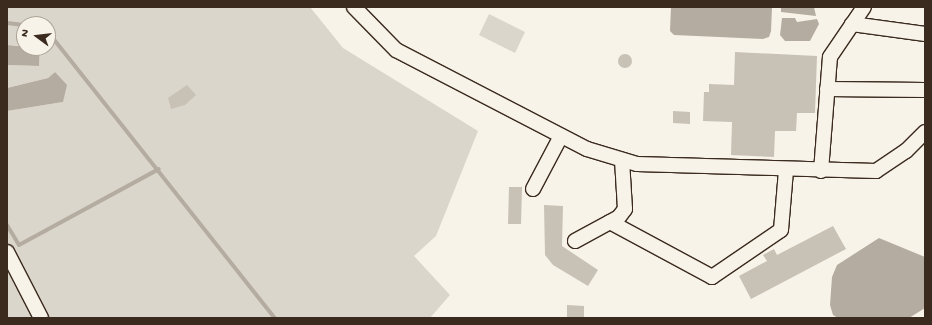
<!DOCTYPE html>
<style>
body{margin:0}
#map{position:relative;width:932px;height:325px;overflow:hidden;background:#f7f3e8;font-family:"Gochi Hand",sans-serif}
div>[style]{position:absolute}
.green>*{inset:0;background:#dbd6cb}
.water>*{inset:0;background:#b4aca0}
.stream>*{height:4px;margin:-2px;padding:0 2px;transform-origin:2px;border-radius:2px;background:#b4aca0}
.building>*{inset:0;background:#c8c1b6}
.round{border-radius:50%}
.roads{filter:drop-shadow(1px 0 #3b2a1e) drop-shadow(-1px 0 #3b2a1e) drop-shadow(0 1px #3b2a1e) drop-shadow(0 -1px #3b2a1e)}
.minor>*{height:14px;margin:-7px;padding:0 7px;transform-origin:7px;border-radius:7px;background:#f7f3e8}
span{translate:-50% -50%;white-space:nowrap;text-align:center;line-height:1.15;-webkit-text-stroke:3px #f7f3e8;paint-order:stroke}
.frame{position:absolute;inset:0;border:8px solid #3b2a1e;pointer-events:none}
.north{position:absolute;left:16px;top:16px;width:40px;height:40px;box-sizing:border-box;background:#f7f3e8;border:1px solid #aca397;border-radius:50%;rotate:285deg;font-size:11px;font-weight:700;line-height:16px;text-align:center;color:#3b2a1e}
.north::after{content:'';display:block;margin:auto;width:14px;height:18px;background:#3b2a1e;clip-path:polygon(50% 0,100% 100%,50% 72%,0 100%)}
</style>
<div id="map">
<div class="green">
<div style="clip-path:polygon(7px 7px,310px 7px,343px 48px,478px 131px,436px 236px,414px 256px,450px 295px,430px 318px,7px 318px,7px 111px,63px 102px,55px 72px,48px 78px,7px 88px,7px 65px,39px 66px,40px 48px,48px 48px,48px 24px,24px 24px,24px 46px,7px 45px)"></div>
<div style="clip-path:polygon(489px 14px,525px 32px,515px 53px,479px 35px)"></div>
</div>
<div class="water">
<div style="clip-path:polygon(671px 7px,772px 7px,771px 31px,769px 37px,763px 39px,674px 35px,670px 31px)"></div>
<div style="clip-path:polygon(781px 7px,814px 7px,816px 16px,781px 12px)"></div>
<div style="clip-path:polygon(782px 18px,795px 18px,797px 22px,817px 19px,819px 24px,810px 41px,785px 41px,780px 35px)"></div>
<div style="clip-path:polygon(7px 45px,40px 48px,39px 66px,7px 65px)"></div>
<div style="clip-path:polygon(55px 72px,67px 85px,63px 102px,7px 111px,7px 88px,48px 78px)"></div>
<div style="clip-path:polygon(879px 238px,925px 257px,925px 308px,909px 318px,838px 318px,833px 315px,830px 305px,832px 277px,837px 265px)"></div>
</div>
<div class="stream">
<div style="left:7px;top:23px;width:17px;rotate:7deg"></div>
<div style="left:48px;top:32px;width:365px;rotate:51.6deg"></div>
<div style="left:7px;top:225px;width:23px;rotate:59deg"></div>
<div style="left:19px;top:245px;width:159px;rotate:-28.5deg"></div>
</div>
<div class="building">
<div style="clip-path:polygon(735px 52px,817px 56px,815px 113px,797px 113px,796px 131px,775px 131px,774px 157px,731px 155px,732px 122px,703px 121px,704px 92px,709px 92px,709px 84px,734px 85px)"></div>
<div class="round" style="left:618px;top:54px;width:14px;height:14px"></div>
<div style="clip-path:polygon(187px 85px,196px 95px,185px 105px,171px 109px,168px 98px)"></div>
<div style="clip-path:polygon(673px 111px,690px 112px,690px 124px,673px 123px)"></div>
<div style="clip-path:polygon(509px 187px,522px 187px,521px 224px,508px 224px)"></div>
<div style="clip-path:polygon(544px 205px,563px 206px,562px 246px,598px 270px,588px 286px,553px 265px,545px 255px)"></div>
<div style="clip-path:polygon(833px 226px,846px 249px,751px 299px,739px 276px,767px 261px,763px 255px,774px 249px,777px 255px)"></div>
<div style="clip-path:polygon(567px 305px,584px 306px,584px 318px,567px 318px)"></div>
</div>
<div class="roads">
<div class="minor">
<div style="left:354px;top:7px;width:60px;rotate:45.7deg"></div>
<div style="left:396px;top:50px;width:215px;rotate:27.4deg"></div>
<div style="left:587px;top:149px;width:52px;rotate:16.7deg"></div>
<div style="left:637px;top:164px;width:239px;rotate:1.7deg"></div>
<div style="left:876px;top:171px;width:36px;rotate:-34deg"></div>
<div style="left:906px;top:151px;width:27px;rotate:-45deg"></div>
<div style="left:852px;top:24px;width:74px;rotate:7.8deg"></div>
<div style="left:827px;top:89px;width:98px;rotate:0.6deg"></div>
<div style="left:821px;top:171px;width:114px;rotate:-85.5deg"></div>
<div style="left:830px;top:57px;width:60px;rotate:-55.8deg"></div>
<div style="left:533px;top:189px;width:60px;rotate:-62.2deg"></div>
<div style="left:610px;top:222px;width:116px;rotate:28.3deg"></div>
<div style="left:712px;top:277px;width:83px;rotate:-34.3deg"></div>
<div style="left:781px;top:230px;width:60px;rotate:-85.2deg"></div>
<div style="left:575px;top:241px;width:50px;rotate:-28.6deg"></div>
<div style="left:619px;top:217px;width:10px;rotate:-53deg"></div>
<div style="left:625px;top:209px;width:49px;rotate:-93.5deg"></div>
<div style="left:7px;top:252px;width:74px;rotate:62.7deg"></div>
</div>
</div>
<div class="frame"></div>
<div class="north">N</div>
</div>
